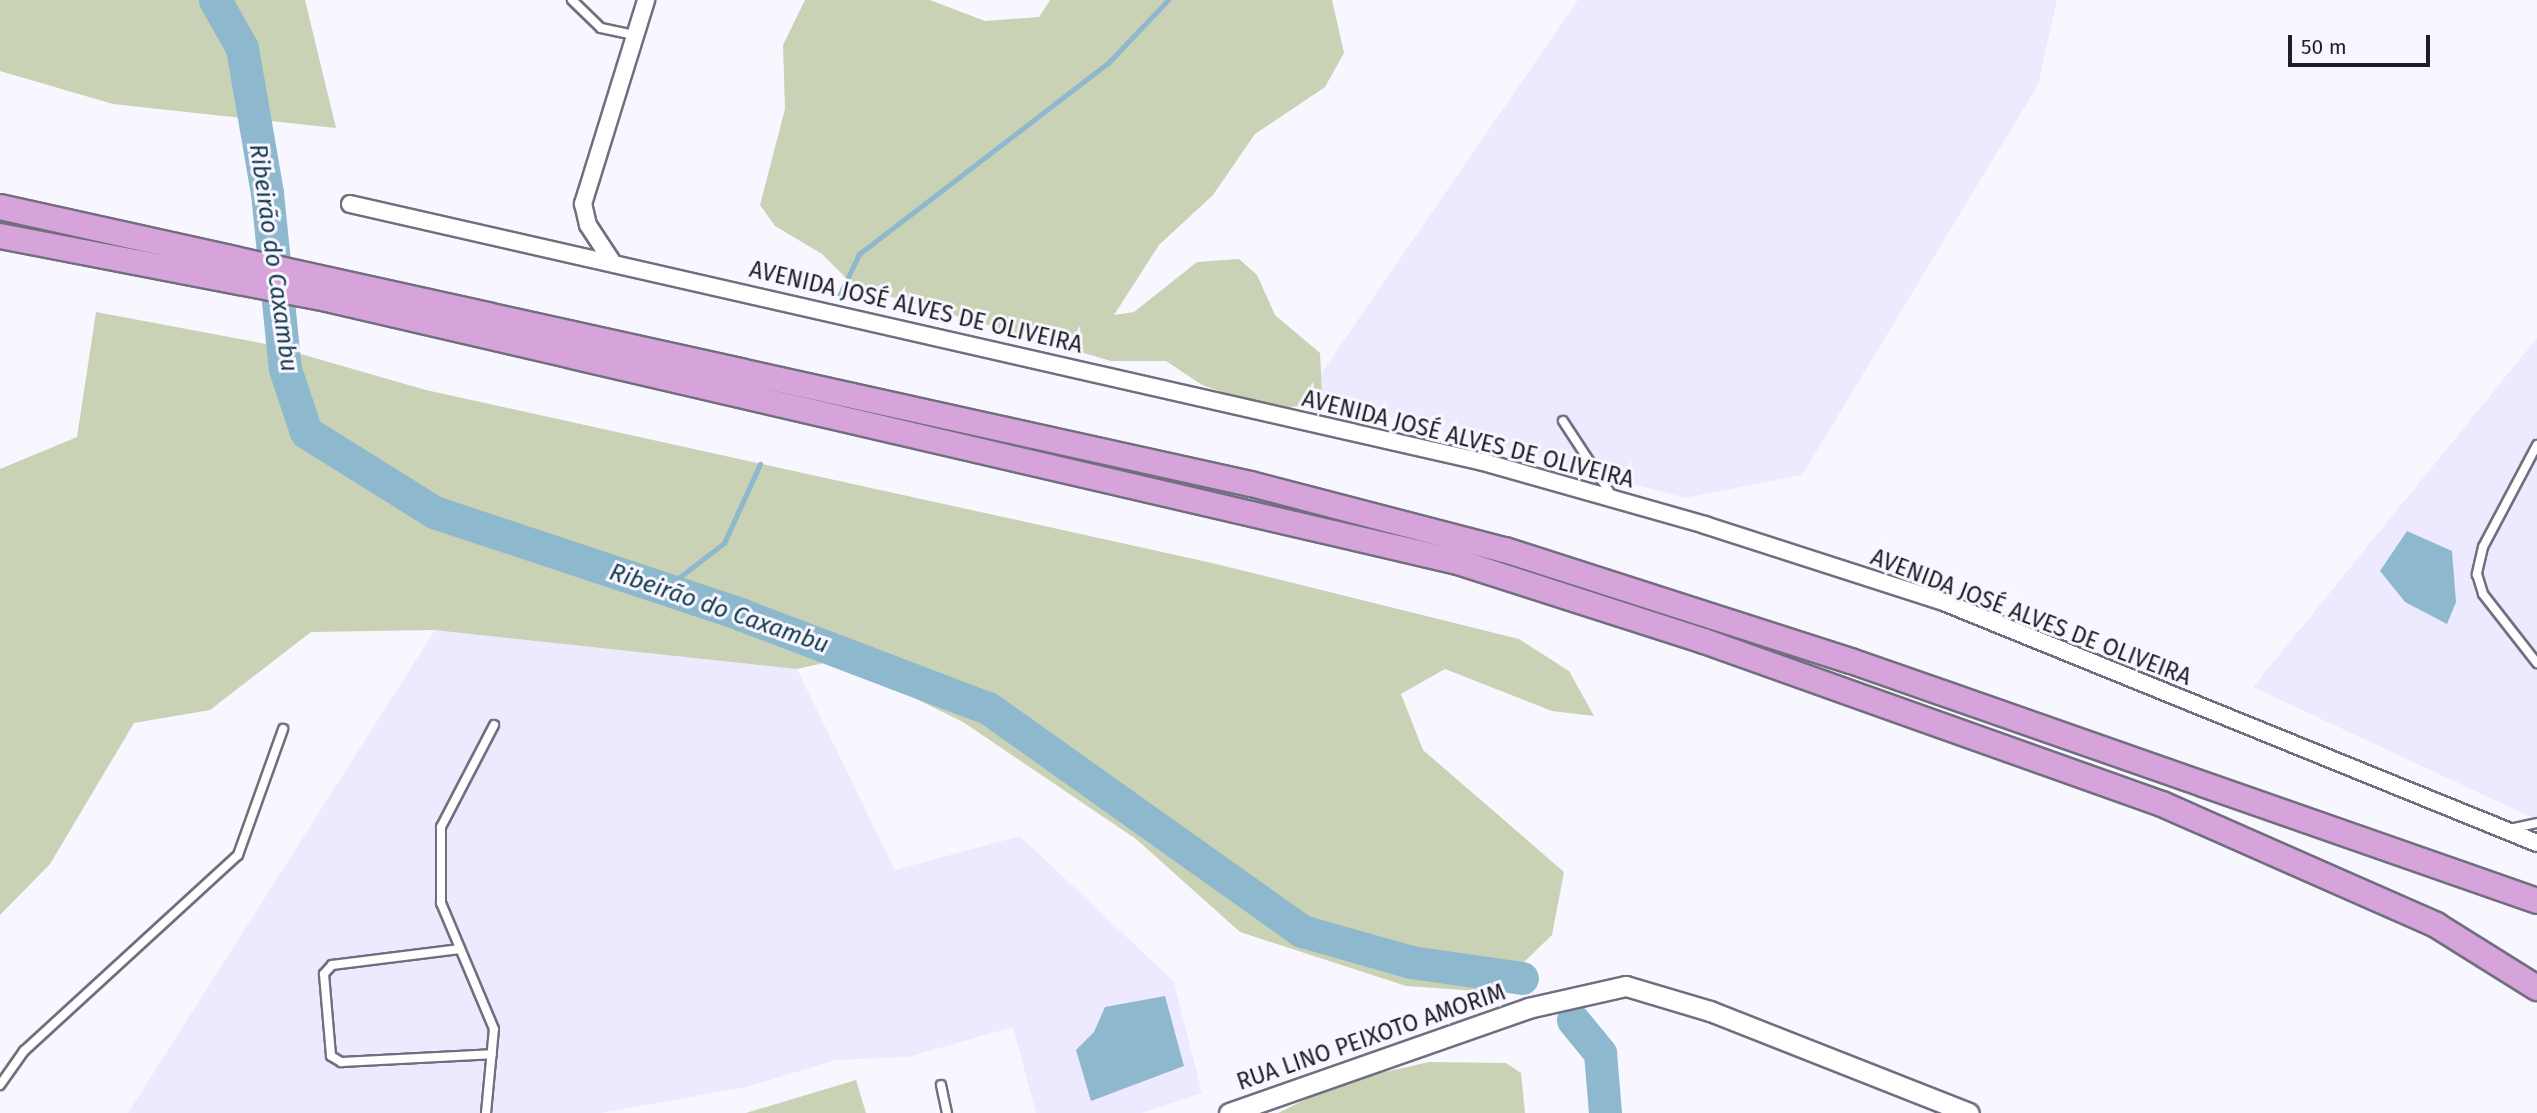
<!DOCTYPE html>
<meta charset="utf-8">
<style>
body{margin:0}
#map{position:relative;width:2537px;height:1113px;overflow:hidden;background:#f8f7ff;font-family:"Fira Sans",sans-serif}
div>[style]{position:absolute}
.built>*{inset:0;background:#edeaff}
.green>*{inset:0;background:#c9d2b4}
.water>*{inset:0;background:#8eb8cd}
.stream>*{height:5px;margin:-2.5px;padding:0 2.5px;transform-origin:2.5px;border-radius:2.5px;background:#8eb8cd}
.river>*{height:33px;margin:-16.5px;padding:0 16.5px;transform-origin:16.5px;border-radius:16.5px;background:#8eb8cd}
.roads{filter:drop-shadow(2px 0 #716f7f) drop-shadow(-2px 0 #716f7f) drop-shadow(0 2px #716f7f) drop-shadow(0 -2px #716f7f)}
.service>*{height:8px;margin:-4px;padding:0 4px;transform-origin:4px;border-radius:4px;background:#fff}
.minor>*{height:16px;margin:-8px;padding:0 8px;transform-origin:8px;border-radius:8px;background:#fff}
.tertiary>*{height:19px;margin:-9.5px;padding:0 9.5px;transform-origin:9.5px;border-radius:9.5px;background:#fff}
.primary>*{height:24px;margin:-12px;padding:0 12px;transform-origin:12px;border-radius:12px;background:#d6a4da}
span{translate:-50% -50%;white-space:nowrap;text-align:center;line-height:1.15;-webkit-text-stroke:6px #f8f7ff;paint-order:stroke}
.street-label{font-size:23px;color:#1f1e25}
.water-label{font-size:24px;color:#14394a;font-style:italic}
.scale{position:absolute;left:2288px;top:35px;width:142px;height:32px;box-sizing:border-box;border:4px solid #1f1e25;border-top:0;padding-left:9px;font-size:21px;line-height:24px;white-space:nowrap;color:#1f1e25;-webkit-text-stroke:5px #f8f7ff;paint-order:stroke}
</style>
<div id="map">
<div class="built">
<div style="clip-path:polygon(1578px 0,2057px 0,2038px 85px,1802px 475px,1685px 498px,1307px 394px)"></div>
<div style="clip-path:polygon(2537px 338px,2537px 820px,2253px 687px)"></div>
<div style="clip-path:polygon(435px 630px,797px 669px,895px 870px,1020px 836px,1174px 982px,1202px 1093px,1142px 1113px,1036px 1113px,1013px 1027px,908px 1057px,836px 1060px,746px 1087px,601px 1113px,128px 1113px)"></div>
</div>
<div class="green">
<div style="clip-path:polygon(0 0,305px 0,336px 128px,113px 104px,0 71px)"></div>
<div style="clip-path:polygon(805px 0,930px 0,985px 21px,1039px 17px,1050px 0,1332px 0,1344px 53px,1325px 87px,1255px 134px,1213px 195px,1159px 245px,1114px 315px,1134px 312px,1197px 262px,1239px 259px,1257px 275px,1275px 315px,1320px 353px,1322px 393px,1311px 404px,1291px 407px,1257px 404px,1202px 385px,1166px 361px,1111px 361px,892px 297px,863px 295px,822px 254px,775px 226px,760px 205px,785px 109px,783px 45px)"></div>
<div style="clip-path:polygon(96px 312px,266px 344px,426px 390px,1212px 563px,1519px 639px,1569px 671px,1594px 716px,1552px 711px,1445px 669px,1401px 694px,1423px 750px,1564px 872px,1552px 935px,1493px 992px,1406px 986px,1240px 932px,1136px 839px,963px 722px,837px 660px,797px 669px,434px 630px,311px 632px,210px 710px,134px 723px,50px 864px,0 915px,0 469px,77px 437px)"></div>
<div style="clip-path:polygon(1429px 1062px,1506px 1063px,1521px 1073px,1525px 1113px,1278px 1113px,1341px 1082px)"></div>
<div style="clip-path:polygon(856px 1080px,866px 1113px,746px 1113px)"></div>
</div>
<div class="water">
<div style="clip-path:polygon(2407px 531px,2452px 551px,2456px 602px,2447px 624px,2405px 602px,2380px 571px)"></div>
<div style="clip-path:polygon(1165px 996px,1184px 1066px,1091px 1101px,1076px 1050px,1094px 1032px,1105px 1007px)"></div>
</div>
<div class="stream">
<div style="left:839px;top:296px;width:47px;rotate:-64.5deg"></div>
<div style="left:859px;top:254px;width:312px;rotate:-37.5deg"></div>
<div style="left:1107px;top:64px;width:88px;rotate:-46.4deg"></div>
<div style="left:664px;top:589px;width:76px;rotate:-37.5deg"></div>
<div style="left:724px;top:543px;width:87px;rotate:-65.5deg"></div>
</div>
<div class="river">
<div style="left:215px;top:0;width:55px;rotate:60.6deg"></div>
<div style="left:242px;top:48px;width:147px;rotate:80.2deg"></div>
<div style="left:267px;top:193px;width:177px;rotate:84.2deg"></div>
<div style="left:285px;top:369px;width:66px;rotate:71.6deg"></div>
<div style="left:306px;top:432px;width:151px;rotate:32deg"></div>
<div style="left:434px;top:512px;width:323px;rotate:18.4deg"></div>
<div style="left:740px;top:614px;width:265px;rotate:20.8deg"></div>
<div style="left:988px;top:708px;width:385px;rotate:35.4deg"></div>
<div style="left:1302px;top:931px;width:113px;rotate:15.9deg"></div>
<div style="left:1411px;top:962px;width:112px;rotate:8.2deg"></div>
<div style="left:1573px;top:1020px;width:43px;rotate:50.7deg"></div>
<div style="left:1600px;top:1053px;width:60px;rotate:85.2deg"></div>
</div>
<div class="roads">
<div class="service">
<div style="left:572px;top:0;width:40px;rotate:44deg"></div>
<div style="left:601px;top:28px;width:35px;rotate:12deg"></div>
<div style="left:1563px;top:421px;width:90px;rotate:56.8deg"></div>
<div style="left:2537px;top:445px;width:115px;rotate:117.9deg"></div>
<div style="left:2483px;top:547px;width:28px;rotate:103deg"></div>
<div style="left:2477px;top:574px;width:21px;rotate:73deg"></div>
<div style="left:2483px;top:594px;width:88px;rotate:52deg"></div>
<div style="left:2509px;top:829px;width:29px;rotate:-12deg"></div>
<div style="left:460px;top:949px;width:129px;rotate:172.9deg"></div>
<div style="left:332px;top:965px;width:12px;rotate:132deg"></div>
<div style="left:324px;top:974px;width:82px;rotate:85.1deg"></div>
<div style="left:331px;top:1056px;width:12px;rotate:31deg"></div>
<div style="left:341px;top:1062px;width:151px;rotate:-3deg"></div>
<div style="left:0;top:1085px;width:42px;rotate:-54.8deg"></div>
<div style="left:24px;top:1051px;width:290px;rotate:-42.5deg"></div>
<div style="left:238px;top:855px;width:134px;rotate:-70.3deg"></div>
<div style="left:941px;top:1085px;width:29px;rotate:78deg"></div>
<div style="left:486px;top:1113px;width:84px;rotate:-84.6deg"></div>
<div style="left:494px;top:1029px;width:137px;rotate:-112.8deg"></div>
<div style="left:441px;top:903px;width:76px;rotate:-90deg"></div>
<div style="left:441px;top:827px;width:115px;rotate:-62.5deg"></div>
</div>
<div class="minor">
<div style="left:350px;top:204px;width:1162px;rotate:12.83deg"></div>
<div style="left:1483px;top:462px;width:231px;rotate:15.8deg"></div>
<div style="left:1705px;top:525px;width:253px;rotate:17.9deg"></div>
<div style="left:1946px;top:603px;width:638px;rotate:22.1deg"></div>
<div style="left:611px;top:260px;width:42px;rotate:-123.3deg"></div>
<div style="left:588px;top:225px;width:22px;rotate:-103deg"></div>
<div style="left:583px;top:204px;width:214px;rotate:-72.8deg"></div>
</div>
<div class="tertiary">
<div style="left:1229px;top:1113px;width:317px;rotate:-19.3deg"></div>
<div style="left:1528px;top:1008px;width:100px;rotate:-12.7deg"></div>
<div style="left:1626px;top:986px;width:88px;rotate:16.6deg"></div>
<div style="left:1710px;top:1011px;width:278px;rotate:21.5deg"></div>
</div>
<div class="primary">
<div style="left:0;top:207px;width:1281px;rotate:12.49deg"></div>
<div style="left:1251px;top:484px;width:262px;rotate:14.6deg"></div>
<div style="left:1505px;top:550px;width:363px;rotate:17.8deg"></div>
<div style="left:1851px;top:661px;width:727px;rotate:19.28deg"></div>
<div style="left:0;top:236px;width:333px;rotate:10.9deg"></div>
<div style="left:327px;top:299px;width:1161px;rotate:13.09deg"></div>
<div style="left:1458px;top:562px;width:258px;rotate:17.8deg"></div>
<div style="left:1704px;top:641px;width:486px;rotate:19.6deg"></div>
<div style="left:2162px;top:804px;width:300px;rotate:23.8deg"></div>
<div style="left:2436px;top:925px;width:119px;rotate:32deg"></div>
</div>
</div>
<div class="street-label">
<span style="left:916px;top:307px;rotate:13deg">AVENIDA JOSÉ ALVES DE OLIVEIRA</span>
<span style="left:1468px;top:439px;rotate:14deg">AVENIDA JOSÉ ALVES DE OLIVEIRA</span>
<span style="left:2031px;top:617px;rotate:21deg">AVENIDA JOSÉ ALVES DE OLIVEIRA</span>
<span style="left:1371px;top:1037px;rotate:-19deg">RUA LINO PEIXOTO AMORIM</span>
</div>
<div class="water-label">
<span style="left:273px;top:258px;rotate:82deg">Ribeirão do Caxambu</span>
<span style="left:719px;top:609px;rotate:19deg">Ribeirão do Caxambu</span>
</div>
<div class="scale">50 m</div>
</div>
